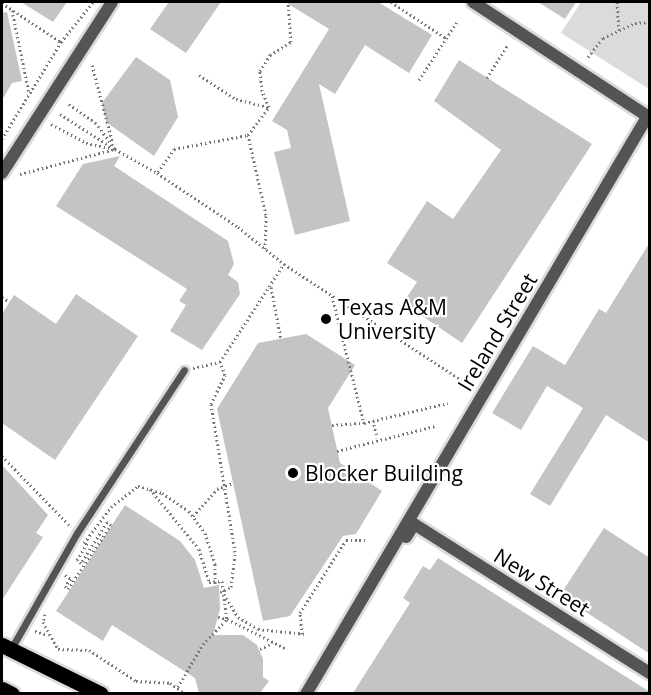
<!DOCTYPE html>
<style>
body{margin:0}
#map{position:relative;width:651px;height:695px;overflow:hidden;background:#fff;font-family:"Open Sans",sans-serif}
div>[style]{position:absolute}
.green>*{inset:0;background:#dbdbdb}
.building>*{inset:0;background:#c4c4c4}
.path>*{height:3px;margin-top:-1.5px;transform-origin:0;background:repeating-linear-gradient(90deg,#767676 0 1.5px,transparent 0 4.5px)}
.roads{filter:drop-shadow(2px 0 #dbdbdb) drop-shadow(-2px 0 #dbdbdb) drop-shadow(0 2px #dbdbdb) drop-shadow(0 -2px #dbdbdb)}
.lane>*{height:7px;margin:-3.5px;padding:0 3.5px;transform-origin:3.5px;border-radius:3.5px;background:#545454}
.street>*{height:12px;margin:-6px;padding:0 6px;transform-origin:6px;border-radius:6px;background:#545454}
.primary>*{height:15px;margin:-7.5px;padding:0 7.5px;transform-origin:7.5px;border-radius:7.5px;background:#000}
.dots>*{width:16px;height:16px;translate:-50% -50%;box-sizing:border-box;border:3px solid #fff;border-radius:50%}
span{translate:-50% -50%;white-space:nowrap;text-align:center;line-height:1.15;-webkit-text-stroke:4.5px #fff;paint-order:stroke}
.poi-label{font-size:21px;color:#000}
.left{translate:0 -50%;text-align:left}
.street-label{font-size:21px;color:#000}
.frame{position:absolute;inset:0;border:3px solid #000;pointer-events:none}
</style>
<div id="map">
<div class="green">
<div style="clip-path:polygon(581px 2px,649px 2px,649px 89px,561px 33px)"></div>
</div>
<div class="building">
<div style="clip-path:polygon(21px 2px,67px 2px,53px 22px)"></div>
<div style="clip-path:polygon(169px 2px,221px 2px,186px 53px,150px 29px)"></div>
<div style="clip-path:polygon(285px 2px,378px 2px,432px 35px,409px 73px,365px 45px,335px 94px,319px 84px,350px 221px,295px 235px,274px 152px,291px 148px,287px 130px,272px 121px,329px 29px)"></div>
<div style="clip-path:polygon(538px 2px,576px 2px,565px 19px)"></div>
<div style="clip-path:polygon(7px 12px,22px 81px,12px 83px,2px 100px,2px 13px)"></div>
<div style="clip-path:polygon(136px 57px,170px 80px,178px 117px,154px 156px,106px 122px,102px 103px)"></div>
<div style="clip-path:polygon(459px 60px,592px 144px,462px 343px,403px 303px,417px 282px,387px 263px,427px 201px,453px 219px,501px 150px,434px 101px)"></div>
<div style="clip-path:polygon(120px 156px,114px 166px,228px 241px,234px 264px,228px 275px,238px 282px,240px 294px,202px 350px,170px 331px,186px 305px,179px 301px,187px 289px,56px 206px,83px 164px)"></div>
<div style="clip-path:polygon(650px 242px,650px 443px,606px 415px,550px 506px,530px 494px,583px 408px,547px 386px,521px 430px,492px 413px,533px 346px,565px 365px,599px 309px,606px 313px)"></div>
<div style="clip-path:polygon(76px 294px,138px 336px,55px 460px,2px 423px,2px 314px,14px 295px,56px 324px)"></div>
<div style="clip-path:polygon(306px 334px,355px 365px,328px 408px,340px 463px,382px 491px,356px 534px,343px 536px,290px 616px,263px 621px,217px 409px,258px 343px)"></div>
<div style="clip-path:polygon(2px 465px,48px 515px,36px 533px,43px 537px,2px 600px)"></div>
<div style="clip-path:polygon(125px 505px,180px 541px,195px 560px,204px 588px,219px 585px,220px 609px,213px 635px,243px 635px,257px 645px,263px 659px,263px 677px,269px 681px,260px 693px,199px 693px,195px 678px,112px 625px,103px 641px,56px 611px)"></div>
<div style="clip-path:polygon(604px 528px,650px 558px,650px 654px,560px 595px)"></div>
<div style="clip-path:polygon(438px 558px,650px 692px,650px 693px,353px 693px,410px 603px,403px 598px,423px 566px,430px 570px)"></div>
</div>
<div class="path">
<div style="left:391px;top:2px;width:66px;rotate:33.2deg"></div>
<div style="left:617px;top:2px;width:28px;rotate:86deg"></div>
<div style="left:2px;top:3px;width:71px;rotate:33.5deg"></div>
<div style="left:12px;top:10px;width:85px;rotate:78.4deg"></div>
<div style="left:588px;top:57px;width:24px;rotate:-52deg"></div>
<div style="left:603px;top:38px;width:35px;rotate:-25deg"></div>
<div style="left:635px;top:23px;width:15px;rotate:-4deg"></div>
<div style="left:92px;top:65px;width:82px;rotate:75.1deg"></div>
<div style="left:199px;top:75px;width:44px;rotate:33deg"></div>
<div style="left:236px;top:99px;width:34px;rotate:14deg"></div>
<div style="left:487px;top:78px;width:38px;rotate:-58deg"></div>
<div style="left:419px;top:80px;width:69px;rotate:-56.8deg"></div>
<div style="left:60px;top:114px;width:65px;rotate:32.5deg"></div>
<div style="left:115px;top:149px;width:32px;rotate:-126deg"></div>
<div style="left:96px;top:123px;width:35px;rotate:-145deg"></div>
<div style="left:51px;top:124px;width:40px;rotate:28deg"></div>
<div style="left:86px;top:143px;width:25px;rotate:12deg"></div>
<div style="left:2px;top:139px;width:114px;rotate:-58.7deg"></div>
<div style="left:61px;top:42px;width:51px;rotate:-51.3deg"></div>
<div style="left:158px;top:172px;width:28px;rotate:-55deg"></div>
<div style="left:174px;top:149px;width:75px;rotate:-10.7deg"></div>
<div style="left:20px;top:174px;width:98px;rotate:-14.7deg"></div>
<div style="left:115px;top:149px;width:48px;rotate:29.7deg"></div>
<div style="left:157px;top:173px;width:97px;rotate:33.7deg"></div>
<div style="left:238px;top:227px;width:59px;rotate:38.8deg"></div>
<div style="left:284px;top:264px;width:212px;rotate:33.2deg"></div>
<div style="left:265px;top:249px;width:34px;rotate:-88deg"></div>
<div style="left:266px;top:215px;width:82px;rotate:-102.7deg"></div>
<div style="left:248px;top:135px;width:35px;rotate:-53deg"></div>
<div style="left:269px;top:107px;width:17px;rotate:-114deg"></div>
<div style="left:262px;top:91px;width:20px;rotate:-96deg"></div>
<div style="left:260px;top:71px;width:19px;rotate:-58deg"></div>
<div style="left:270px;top:55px;width:25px;rotate:-32deg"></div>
<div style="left:291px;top:42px;width:40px;rotate:-94.3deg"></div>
<div style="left:271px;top:287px;width:53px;rotate:79.1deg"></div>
<div style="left:332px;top:296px;width:131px;rotate:75.9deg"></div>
<div style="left:2px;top:297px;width:9px;rotate:32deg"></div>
<div style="left:193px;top:368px;width:28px;rotate:-13deg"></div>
<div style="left:220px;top:362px;width:117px;rotate:-56.9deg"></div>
<div style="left:373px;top:420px;width:18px;rotate:77deg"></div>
<div style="left:332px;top:425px;width:32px;rotate:-4deg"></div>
<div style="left:364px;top:423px;width:86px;rotate:-13.4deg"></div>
<div style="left:337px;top:451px;width:101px;rotate:-14.3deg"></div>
<div style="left:2px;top:456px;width:96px;rotate:45.8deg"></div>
<div style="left:150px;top:489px;width:77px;rotate:50.8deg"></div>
<div style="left:199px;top:549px;width:34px;rotate:73deg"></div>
<div style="left:209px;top:582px;width:13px;rotate:-4deg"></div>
<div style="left:222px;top:581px;width:38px;rotate:83deg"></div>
<div style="left:227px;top:619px;width:65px;rotate:26.6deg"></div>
<div style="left:193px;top:516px;width:36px;rotate:-48deg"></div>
<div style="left:217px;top:489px;width:17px;rotate:-21deg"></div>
<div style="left:84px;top:543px;width:45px;rotate:-53.1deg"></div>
<div style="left:111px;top:507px;width:34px;rotate:-38deg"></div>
<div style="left:138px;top:486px;width:25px;rotate:16deg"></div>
<div style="left:162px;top:493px;width:32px;rotate:34deg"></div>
<div style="left:189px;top:511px;width:27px;rotate:54deg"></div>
<div style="left:205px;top:533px;width:33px;rotate:72deg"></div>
<div style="left:215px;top:564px;width:22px;rotate:90deg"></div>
<div style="left:65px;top:575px;width:7px;rotate:34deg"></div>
<div style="left:71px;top:579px;width:9px;rotate:131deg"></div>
<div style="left:65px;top:586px;width:4px;rotate:45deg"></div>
<div style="left:68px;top:589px;width:77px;rotate:-56.1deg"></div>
<div style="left:111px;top:525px;width:5px;rotate:-143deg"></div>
<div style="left:107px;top:522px;width:49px;rotate:122.4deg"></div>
<div style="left:81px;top:563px;width:5px;rotate:-143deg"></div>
<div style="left:77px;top:560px;width:21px;rotate:-59deg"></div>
<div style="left:220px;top:592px;width:12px;rotate:-24deg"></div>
<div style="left:231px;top:587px;width:35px;rotate:-83deg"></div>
<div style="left:235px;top:552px;width:150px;rotate:-99.2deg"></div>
<div style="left:211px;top:404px;width:32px;rotate:-64deg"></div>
<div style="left:225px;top:375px;width:14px;rotate:-111deg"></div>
<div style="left:224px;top:594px;width:27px;rotate:59deg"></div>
<div style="left:238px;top:617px;width:23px;rotate:31deg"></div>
<div style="left:258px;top:629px;width:49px;rotate:5.8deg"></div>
<div style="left:45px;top:614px;width:8px;rotate:104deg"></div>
<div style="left:43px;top:622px;width:31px;rotate:61deg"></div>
<div style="left:58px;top:649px;width:31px;rotate:2deg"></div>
<div style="left:89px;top:650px;width:56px;rotate:33.4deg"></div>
<div style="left:136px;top:681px;width:34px;rotate:3deg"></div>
<div style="left:170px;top:683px;width:19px;rotate:35deg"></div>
<div style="left:218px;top:617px;width:9px;rotate:13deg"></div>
<div style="left:35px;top:631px;width:14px;rotate:17deg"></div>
<div style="left:302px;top:634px;width:21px;rotate:-95deg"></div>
<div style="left:300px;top:613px;width:86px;rotate:-57.8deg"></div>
<div style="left:346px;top:540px;width:20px"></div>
<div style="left:260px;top:649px;width:14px;rotate:-25deg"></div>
<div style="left:178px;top:687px;width:50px;rotate:-59.8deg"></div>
<div style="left:203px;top:644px;width:35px;rotate:-46deg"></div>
</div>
<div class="roads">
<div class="lane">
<div style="left:11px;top:649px;width:133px;rotate:-60.4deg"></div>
<div style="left:77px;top:533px;width:195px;rotate:-56.7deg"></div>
</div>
<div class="street">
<div style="left:473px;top:2px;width:212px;rotate:33.2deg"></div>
<div style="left:2px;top:173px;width:203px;rotate:-57.2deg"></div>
<div style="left:406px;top:537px;width:15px;rotate:-58deg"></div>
<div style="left:414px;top:524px;width:279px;rotate:32.3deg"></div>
<div style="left:306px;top:694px;width:670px;rotate:-59.42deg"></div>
</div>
<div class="primary">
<div style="left:2px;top:645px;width:110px;rotate:26.3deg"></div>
<div style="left:2px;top:689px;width:11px;rotate:27deg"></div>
</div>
</div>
<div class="dots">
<div style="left:326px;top:319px;background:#000"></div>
<div style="left:293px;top:473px;background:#000"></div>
</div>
<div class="poi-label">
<span class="left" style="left:338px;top:319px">Texas A&amp;M<br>University</span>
<span class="left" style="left:305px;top:473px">Blocker Building</span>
</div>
<div class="street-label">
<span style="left:497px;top:332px;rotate:-59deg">Ireland Street</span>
<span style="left:542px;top:582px;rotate:32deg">New Street</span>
</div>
<div class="frame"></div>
</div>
